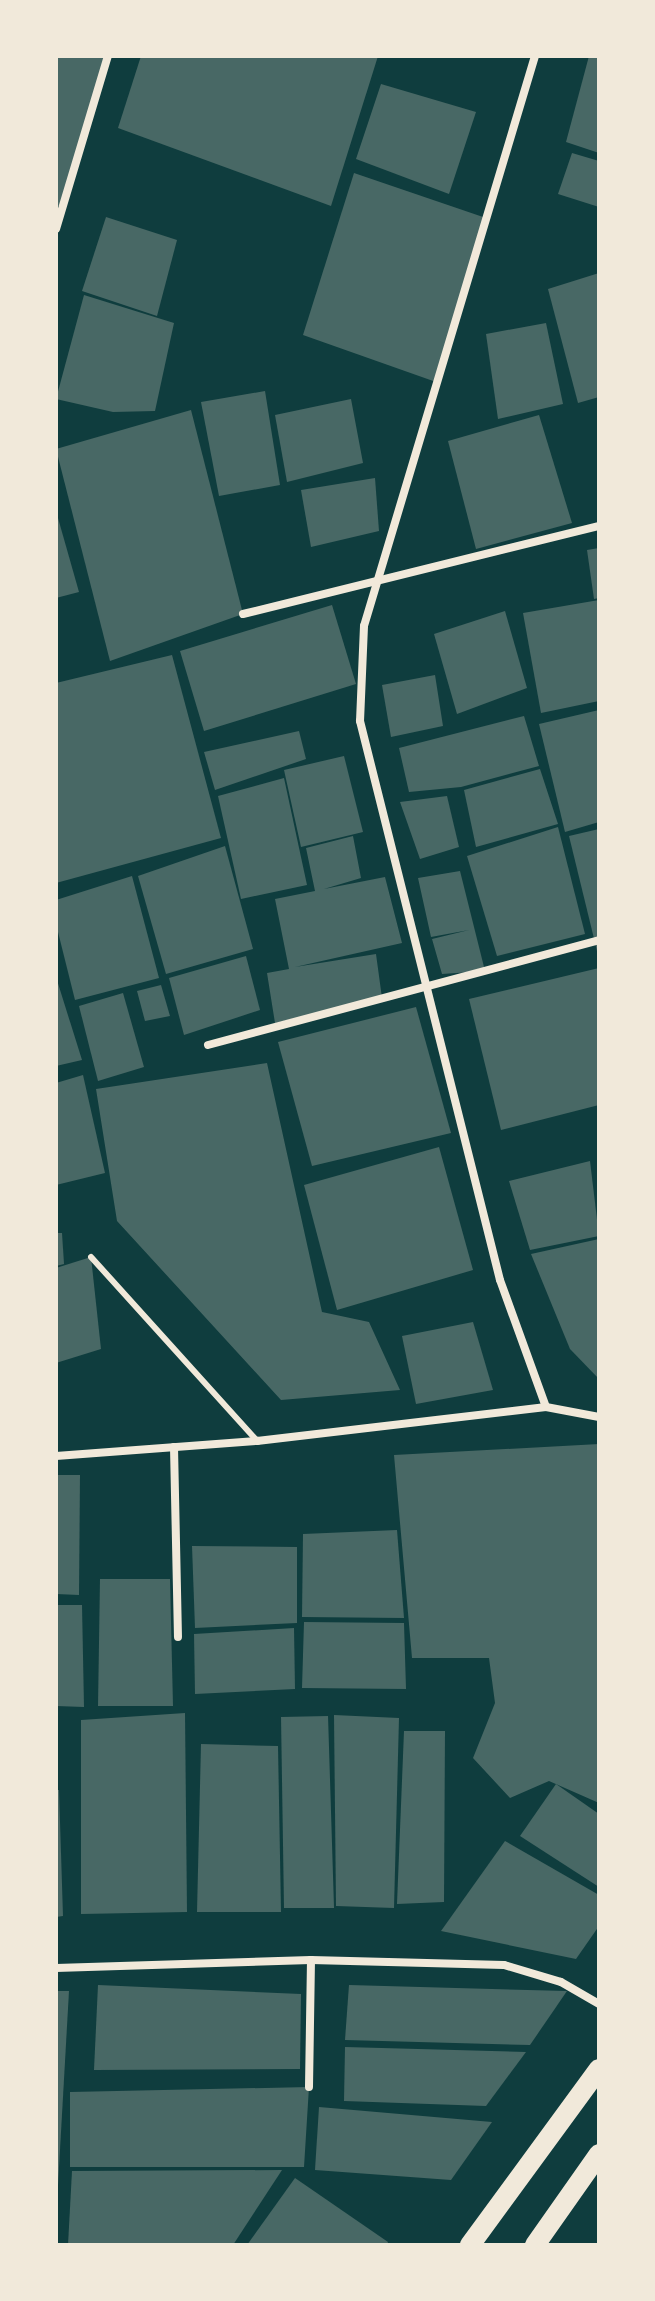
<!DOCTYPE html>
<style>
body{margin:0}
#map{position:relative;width:655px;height:2301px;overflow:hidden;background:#0f3d3e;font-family:"DejaVu Sans",sans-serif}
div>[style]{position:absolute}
.building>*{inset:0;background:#486865}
.service>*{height:6px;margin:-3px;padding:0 3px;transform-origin:3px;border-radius:3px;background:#f1e9da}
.minor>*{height:8px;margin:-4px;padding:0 4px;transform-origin:4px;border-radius:4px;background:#f1e9da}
.primary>*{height:20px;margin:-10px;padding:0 10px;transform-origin:10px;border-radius:10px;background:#f1e9da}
span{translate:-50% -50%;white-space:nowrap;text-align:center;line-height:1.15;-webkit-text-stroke:8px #f1e9da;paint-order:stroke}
.frame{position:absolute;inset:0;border:58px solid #f1e9da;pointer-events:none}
</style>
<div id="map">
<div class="building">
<div style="clip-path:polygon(56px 56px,109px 56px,63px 208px,56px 205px)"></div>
<div style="clip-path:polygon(141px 56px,378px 56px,331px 206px,118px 128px)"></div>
<div style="clip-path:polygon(589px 56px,599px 56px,599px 153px,566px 142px)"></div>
<div style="clip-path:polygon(381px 84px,476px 112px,449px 194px,356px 159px)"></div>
<div style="clip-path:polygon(572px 153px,599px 161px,599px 207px,558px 194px)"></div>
<div style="clip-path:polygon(354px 173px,486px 218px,436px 382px,303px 335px)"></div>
<div style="clip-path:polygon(106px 217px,177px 240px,157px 316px,82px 291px)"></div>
<div style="clip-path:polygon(599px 273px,599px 397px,578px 403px,548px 289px)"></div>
<div style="clip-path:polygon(84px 295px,174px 323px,155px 411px,113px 412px,56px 399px)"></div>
<div style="clip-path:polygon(546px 323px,563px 404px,498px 419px,486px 334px)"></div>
<div style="clip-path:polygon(265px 391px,280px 485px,219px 496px,201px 402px)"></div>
<div style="clip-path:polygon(351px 399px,363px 463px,287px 482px,275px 415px)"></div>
<div style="clip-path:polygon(191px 410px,243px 614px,110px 661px,56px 449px)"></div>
<div style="clip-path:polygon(539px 415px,572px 523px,476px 549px,448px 441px)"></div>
<div style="clip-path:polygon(375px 478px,379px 531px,311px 547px,301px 490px)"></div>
<div style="clip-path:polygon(56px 511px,79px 592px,56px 598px)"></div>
<div style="clip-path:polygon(599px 548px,599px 598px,594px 599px,587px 550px)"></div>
<div style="clip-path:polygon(599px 600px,599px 701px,541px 713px,523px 613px)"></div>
<div style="clip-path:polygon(332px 605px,356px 684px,204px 731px,180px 651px)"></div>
<div style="clip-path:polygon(505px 611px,527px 688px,457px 714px,434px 634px)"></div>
<div style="clip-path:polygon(172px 655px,221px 838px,56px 883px,56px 683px)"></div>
<div style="clip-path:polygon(435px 675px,443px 726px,391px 737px,382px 685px)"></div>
<div style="clip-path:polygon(599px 710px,599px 822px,565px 832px,539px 724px)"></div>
<div style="clip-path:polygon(524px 716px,539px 766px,461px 787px,409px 792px,399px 748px)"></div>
<div style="clip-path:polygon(299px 731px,306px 759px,215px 790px,204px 752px)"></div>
<div style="clip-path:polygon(344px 756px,363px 832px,301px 847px,284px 770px)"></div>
<div style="clip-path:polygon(540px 769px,558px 824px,476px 847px,464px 790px)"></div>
<div style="clip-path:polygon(284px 778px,307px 885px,241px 899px,218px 796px)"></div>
<div style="clip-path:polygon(447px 796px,459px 847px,420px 859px,400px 802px)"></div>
<div style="clip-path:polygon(558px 827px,585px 934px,497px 956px,467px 856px)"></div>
<div style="clip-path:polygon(599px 829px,599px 955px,598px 955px,569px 836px)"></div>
<div style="clip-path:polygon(353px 836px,361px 878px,324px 889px,385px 877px,402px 943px,295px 967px,376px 954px,382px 998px,275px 1023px,267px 973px,289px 969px,275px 899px,315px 891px,306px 848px)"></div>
<div style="clip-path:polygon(225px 846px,253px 949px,166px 974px,138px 876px)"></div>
<div style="clip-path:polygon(460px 871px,485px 971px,442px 974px,432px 939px,469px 930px,431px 937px,418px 878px)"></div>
<div style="clip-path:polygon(132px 876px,159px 978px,75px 1000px,56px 924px,56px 900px)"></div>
<div style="clip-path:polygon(246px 956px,260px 1010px,184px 1035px,169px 978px)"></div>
<div style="clip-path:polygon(599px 968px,599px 1105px,501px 1130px,469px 999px)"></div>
<div style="clip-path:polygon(56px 977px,82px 1060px,56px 1066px)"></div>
<div style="clip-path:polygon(161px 985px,170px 1016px,145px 1021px,137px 991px)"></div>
<div style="clip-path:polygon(123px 993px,144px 1067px,98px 1081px,79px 1006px)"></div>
<div style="clip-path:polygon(416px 1007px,451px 1133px,312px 1166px,278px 1042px)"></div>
<div style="clip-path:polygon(267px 1063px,322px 1312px,369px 1322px,400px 1390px,281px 1400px,117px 1221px,96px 1089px)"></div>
<div style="clip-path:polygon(83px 1075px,105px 1173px,56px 1185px,56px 1083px)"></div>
<div style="clip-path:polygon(439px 1147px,473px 1270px,337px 1310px,304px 1185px)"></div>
<div style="clip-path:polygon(590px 1161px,599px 1236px,530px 1250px,509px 1181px)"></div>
<div style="clip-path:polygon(56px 1233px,62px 1233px,64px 1264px,56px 1266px)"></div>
<div style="clip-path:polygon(599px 1239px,599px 1379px,570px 1349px,531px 1254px)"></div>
<div style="clip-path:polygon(91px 1257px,101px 1349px,56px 1363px,56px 1268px)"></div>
<div style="clip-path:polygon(473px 1322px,493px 1390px,416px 1404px,402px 1336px)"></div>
<div style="clip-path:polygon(599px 1444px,599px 1803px,549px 1781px,510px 1798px,473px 1758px,495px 1703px,489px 1658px,412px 1658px,394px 1455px)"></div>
<div style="clip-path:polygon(56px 1475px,80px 1475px,79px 1595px,56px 1594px)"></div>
<div style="clip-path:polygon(397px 1530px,404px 1618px,302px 1617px,303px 1534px)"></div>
<div style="clip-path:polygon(192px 1546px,297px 1547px,297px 1623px,195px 1628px)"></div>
<div style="clip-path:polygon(100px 1579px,170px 1579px,173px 1706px,98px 1706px)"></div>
<div style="clip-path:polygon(56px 1605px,82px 1605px,84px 1707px,56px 1706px)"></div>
<div style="clip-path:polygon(304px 1622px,404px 1623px,406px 1689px,302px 1688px)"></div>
<div style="clip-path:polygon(294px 1628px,295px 1689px,195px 1694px,194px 1634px)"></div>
<div style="clip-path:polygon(185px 1713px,187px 1912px,81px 1914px,81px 1720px)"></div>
<div style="clip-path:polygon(334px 1715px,399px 1718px,394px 1908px,336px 1906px)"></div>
<div style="clip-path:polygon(328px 1716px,334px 1908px,284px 1908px,281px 1717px)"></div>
<div style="clip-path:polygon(404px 1731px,445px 1731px,444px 1902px,397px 1904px)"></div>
<div style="clip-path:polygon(201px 1744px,278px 1746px,281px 1912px,197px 1912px)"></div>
<div style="clip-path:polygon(556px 1784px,599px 1814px,599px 1887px,520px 1836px)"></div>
<div style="clip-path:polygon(56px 1790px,59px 1790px,63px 1916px,56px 1917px)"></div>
<div style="clip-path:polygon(505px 1841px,599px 1895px,599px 1926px,576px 1959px,441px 1931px)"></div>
<div style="clip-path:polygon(98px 1985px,301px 1994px,300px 2069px,94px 2070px)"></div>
<div style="clip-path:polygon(349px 1985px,567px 1991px,530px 2045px,345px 2040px)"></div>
<div style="clip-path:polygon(56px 1991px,69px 1991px,58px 2185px,56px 2185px)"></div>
<div style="clip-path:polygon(345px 2047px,526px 2052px,486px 2106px,344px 2101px)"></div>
<div style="clip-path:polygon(309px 2087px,304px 2167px,70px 2167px,70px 2092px)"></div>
<div style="clip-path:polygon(319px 2107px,492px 2122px,451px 2180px,315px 2170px)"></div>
<div style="clip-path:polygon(282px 2170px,233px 2245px,68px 2245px,72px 2171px)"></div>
<div style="clip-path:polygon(295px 2178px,388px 2242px,387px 2245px,247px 2245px)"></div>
</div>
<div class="service">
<div style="left:91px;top:1257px;width:248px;rotate:47.9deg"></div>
</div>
<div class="minor">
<div style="left:535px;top:56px;width:595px;rotate:106.7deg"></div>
<div style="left:364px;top:626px;width:95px;rotate:92.4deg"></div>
<div style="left:360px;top:721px;width:576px;rotate:75.94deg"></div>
<div style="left:500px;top:1280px;width:135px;rotate:70.1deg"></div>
<div style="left:56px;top:229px;width:181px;rotate:-73.3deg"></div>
<div style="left:243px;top:614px;width:367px;rotate:-13.9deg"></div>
<div style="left:208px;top:1045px;width:405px;rotate:-15deg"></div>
<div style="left:174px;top:1447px;width:190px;rotate:88.8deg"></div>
<div style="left:56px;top:1456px;width:202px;rotate:-4.3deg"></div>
<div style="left:257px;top:1441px;width:291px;rotate:-6.7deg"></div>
<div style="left:546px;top:1407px;width:54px;rotate:10.7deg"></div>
<div style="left:56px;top:1968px;width:255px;rotate:-1.8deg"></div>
<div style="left:311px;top:1960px;width:193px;rotate:1.5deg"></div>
<div style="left:504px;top:1965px;width:59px;rotate:16.6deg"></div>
<div style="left:561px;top:1982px;width:44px;rotate:30.1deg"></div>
<div style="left:309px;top:2087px;width:127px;rotate:-89.1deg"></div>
</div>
<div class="primary">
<div style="left:470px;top:2245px;width:218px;rotate:-53.8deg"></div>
<div style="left:535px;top:2245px;width:111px;rotate:-54.9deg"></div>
</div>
<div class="frame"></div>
</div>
